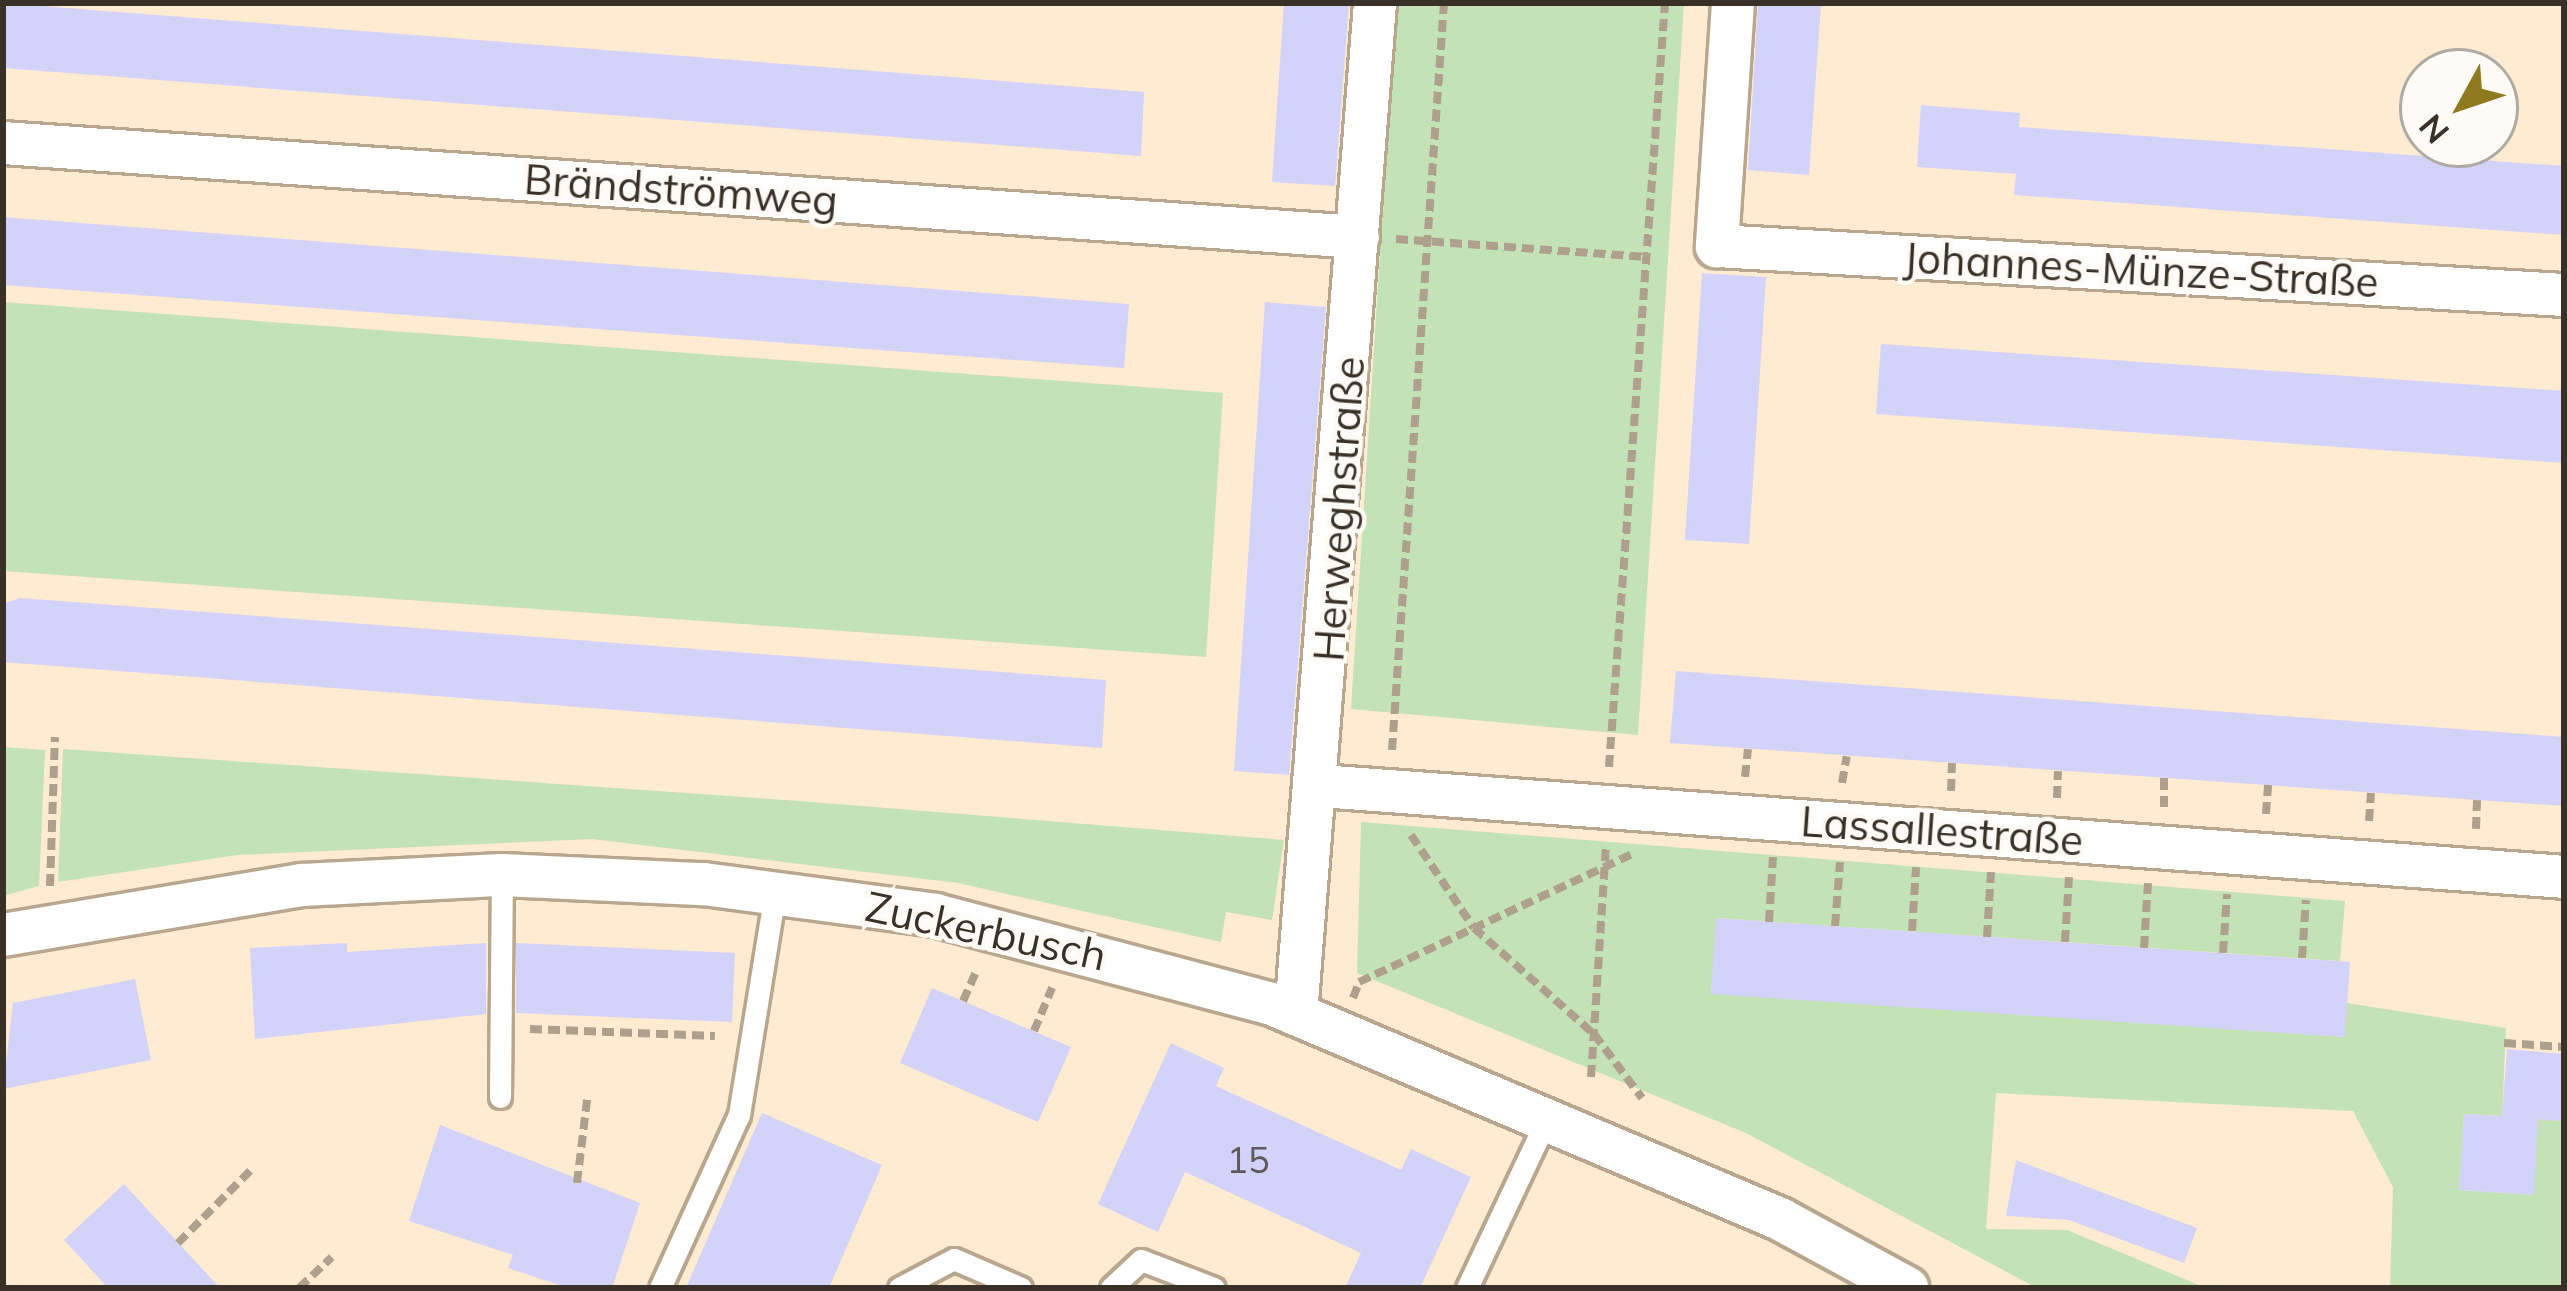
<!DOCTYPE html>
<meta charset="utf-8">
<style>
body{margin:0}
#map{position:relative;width:2567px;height:1291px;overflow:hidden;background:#feebd2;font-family:Mulish,sans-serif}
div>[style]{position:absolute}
.green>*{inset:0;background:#c3e2b5}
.building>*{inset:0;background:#d3d2f9}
.path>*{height:8px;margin-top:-4px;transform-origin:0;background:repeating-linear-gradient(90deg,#aea08d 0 12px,transparent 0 18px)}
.roads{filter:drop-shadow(3px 0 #b8a68e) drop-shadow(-3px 0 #b8a68e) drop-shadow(0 3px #b8a68e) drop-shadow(0 -3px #b8a68e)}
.service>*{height:21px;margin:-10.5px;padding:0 10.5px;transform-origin:10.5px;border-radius:10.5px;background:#fff}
.minor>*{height:42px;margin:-21px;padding:0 21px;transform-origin:21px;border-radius:21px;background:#fff}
span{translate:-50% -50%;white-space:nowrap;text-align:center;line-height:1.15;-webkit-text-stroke:9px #fefbf6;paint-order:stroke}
.number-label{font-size:36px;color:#60595c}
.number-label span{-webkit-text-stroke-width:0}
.street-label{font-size:42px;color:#393128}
.frame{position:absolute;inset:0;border:6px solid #393128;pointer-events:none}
.north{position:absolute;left:2399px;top:48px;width:120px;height:120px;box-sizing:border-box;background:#fefbf6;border:3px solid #afaaa4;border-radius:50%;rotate:230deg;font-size:33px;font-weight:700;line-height:48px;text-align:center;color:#393128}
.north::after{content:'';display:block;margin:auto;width:42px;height:54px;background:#8f7a20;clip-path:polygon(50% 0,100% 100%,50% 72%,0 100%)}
</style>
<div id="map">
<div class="green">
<div style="clip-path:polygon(1396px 3px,1684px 3px,1638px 735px,1351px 709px)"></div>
<div style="clip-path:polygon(3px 302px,1223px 393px,1206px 657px,3px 571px)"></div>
<div style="clip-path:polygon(3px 747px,45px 750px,39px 886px,3px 896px)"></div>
<div style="clip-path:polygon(63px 749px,799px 801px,1284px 840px,1272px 920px,1226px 912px,1221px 942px,958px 883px,592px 839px,237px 855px,58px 882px)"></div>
<div style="clip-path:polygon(1361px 822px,2345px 901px,2340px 961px,1717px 918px,1711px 993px,2344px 1037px,2347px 1003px,2506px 1028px,2502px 1116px,2464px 1114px,2459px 1190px,2533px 1195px,2538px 1119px,2564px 1121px,2564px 1288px,2390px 1288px,2393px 1187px,2353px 1111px,1996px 1093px,1986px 1229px,2067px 1230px,2206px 1288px,2037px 1288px,1746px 1133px,1357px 973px)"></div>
</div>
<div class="building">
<div style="clip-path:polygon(3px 3px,1144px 92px,1141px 156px,3px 68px)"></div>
<div style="clip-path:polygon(1284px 3px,1349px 3px,1335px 186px,1272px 182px)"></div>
<div style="clip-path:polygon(1758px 3px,1821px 3px,1809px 175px,1748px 170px)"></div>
<div style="clip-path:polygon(1921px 105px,2020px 113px,2019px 127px,2564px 166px,2564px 235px,2014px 195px,2016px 174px,1917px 167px)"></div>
<div style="clip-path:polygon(3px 217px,1129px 304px,1124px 368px,3px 285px)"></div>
<div style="clip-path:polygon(1702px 273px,1766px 277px,1749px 544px,1685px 540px)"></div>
<div style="clip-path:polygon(1265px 302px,1326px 307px,1289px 775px,1234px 771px)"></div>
<div style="clip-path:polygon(1881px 344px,2564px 391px,2564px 463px,1876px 414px)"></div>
<div style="clip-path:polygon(20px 598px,1106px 680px,1102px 748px,3px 662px,3px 604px)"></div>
<div style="clip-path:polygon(1676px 671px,2564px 737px,2564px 806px,1670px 743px)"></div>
<div style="clip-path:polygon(1716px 918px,2350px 962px,2345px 1037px,1711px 994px)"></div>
<div style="clip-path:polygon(347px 943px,347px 952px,486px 943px,486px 1014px,255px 1039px,250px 948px)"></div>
<div style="clip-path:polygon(516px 943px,735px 953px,732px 1022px,516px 1013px)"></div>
<div style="clip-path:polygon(135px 979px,151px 1060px,3px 1089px,13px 1003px)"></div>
<div style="clip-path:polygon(932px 988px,1071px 1047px,1038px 1122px,900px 1063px)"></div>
<div style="clip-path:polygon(1171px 1043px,1224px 1068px,1216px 1086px,1401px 1170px,1411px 1149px,1471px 1177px,1420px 1288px,1345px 1288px,1361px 1253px,1185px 1172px,1158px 1232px,1098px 1204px)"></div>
<div style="clip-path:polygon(2507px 1049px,2564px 1054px,2564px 1121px,2538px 1119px,2534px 1195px,2459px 1190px,2464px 1114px,2502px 1116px)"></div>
<div style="clip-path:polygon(762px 1113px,882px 1165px,829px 1288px,686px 1288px)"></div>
<div style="clip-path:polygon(440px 1125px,640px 1203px,612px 1288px,568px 1288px,508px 1268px,513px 1255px,409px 1221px)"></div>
<div style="clip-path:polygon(2016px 1160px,2197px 1228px,2184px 1263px,2069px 1220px,2006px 1216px)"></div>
<div style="clip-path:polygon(124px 1184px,220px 1288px,108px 1288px,64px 1240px)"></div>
</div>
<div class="path">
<div style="left:1396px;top:239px;width:251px;rotate:4.1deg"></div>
<div style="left:1392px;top:750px;width:749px;rotate:-86.02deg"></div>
<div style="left:1609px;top:767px;width:766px;rotate:-85.81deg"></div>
<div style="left:1745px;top:777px;width:28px;rotate:-84deg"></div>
<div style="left:2164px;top:778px;width:29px;rotate:90deg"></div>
<div style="left:1842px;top:783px;width:27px;rotate:-80deg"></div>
<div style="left:1951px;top:791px;width:28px;rotate:-88deg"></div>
<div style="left:2057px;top:798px;width:27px;rotate:-88deg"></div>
<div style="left:2266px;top:814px;width:29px;rotate:-86deg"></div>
<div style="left:2369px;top:821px;width:28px;rotate:-86deg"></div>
<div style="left:2476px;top:829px;width:29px;rotate:-88deg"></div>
<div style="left:1411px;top:835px;width:112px;rotate:55.9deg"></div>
<div style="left:1474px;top:928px;width:160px;rotate:41.5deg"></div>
<div style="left:1594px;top:1034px;width:80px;rotate:53.1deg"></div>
<div style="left:50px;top:886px;width:149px;rotate:-88.1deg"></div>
<div style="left:1769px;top:922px;width:65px;rotate:-86.5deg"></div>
<div style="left:1835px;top:926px;width:64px;rotate:-85.5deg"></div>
<div style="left:1912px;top:931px;width:64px;rotate:-86.4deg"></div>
<div style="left:1987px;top:937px;width:65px;rotate:-86.5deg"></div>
<div style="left:2065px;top:942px;width:65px;rotate:-86.5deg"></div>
<div style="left:2144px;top:948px;width:65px;rotate:-86.5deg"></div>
<div style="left:2223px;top:953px;width:59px;rotate:-86.1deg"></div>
<div style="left:2302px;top:958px;width:58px;rotate:-86.1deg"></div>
<div style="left:1353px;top:998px;width:17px;rotate:-69deg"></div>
<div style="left:1359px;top:982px;width:305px;rotate:-25.1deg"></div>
<div style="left:963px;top:1001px;width:35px;rotate:-66deg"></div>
<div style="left:530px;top:1029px;width:185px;rotate:2.2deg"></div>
<div style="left:1034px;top:1031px;width:47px;rotate:-67.3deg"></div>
<div style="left:2504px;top:1043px;width:60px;rotate:3.8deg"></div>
<div style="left:1591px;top:1077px;width:229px;rotate:-86.3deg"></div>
<div style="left:577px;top:1183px;width:84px;rotate:-83.1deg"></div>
<div style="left:178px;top:1243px;width:102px;rotate:-45deg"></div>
<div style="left:299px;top:1288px;width:45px;rotate:-43.2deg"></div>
</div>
<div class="roads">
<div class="service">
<div style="left:500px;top:1097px;width:222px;rotate:-89.5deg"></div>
<div style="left:660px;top:1288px;width:190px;rotate:-65.5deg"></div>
<div style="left:739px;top:1115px;width:226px;rotate:-80.8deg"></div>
<div style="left:899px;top:1288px;width:62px;rotate:-27.8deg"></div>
<div style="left:954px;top:1259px;width:73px;rotate:23.4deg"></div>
<div style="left:1111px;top:1288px;width:41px;rotate:-43deg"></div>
<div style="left:1141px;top:1260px;width:78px;rotate:21deg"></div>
<div style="left:1467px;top:1288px;width:189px;rotate:-64.7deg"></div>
</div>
<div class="minor">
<div style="left:1733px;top:3px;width:244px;rotate:93.8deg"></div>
<div style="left:1717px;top:246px;width:848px;rotate:3.31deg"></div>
<div style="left:3px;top:143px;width:1358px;rotate:3.97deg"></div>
<div style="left:1320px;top:786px;width:1247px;rotate:4.18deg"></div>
<div style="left:3px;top:935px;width:303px;rotate:-9.5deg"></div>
<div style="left:302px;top:885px;width:200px;rotate:-2.9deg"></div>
<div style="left:502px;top:875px;width:202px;rotate:2.6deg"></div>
<div style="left:704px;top:884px;width:233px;rotate:7.6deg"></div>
<div style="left:935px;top:915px;width:349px;rotate:14.8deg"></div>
<div style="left:1272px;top:1004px;width:552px;rotate:22.94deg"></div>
<div style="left:1780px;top:1219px;width:145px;rotate:28.5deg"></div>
<div style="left:1296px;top:1014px;width:1014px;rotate:-85.53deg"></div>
</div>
</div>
<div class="number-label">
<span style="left:1248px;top:1160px">15</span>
</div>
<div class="street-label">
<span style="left:681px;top:190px;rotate:4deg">Brändströmweg</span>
<span style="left:2141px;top:270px;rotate:3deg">Johannes-Münze-Straße</span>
<span style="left:1339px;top:509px;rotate:-86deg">Herweghstraße</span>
<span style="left:1942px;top:831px;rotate:4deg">Lassallestraße</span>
<span style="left:986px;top:931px;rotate:12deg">Zuckerbusch</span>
</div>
<div class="frame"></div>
<div class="north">N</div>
</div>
